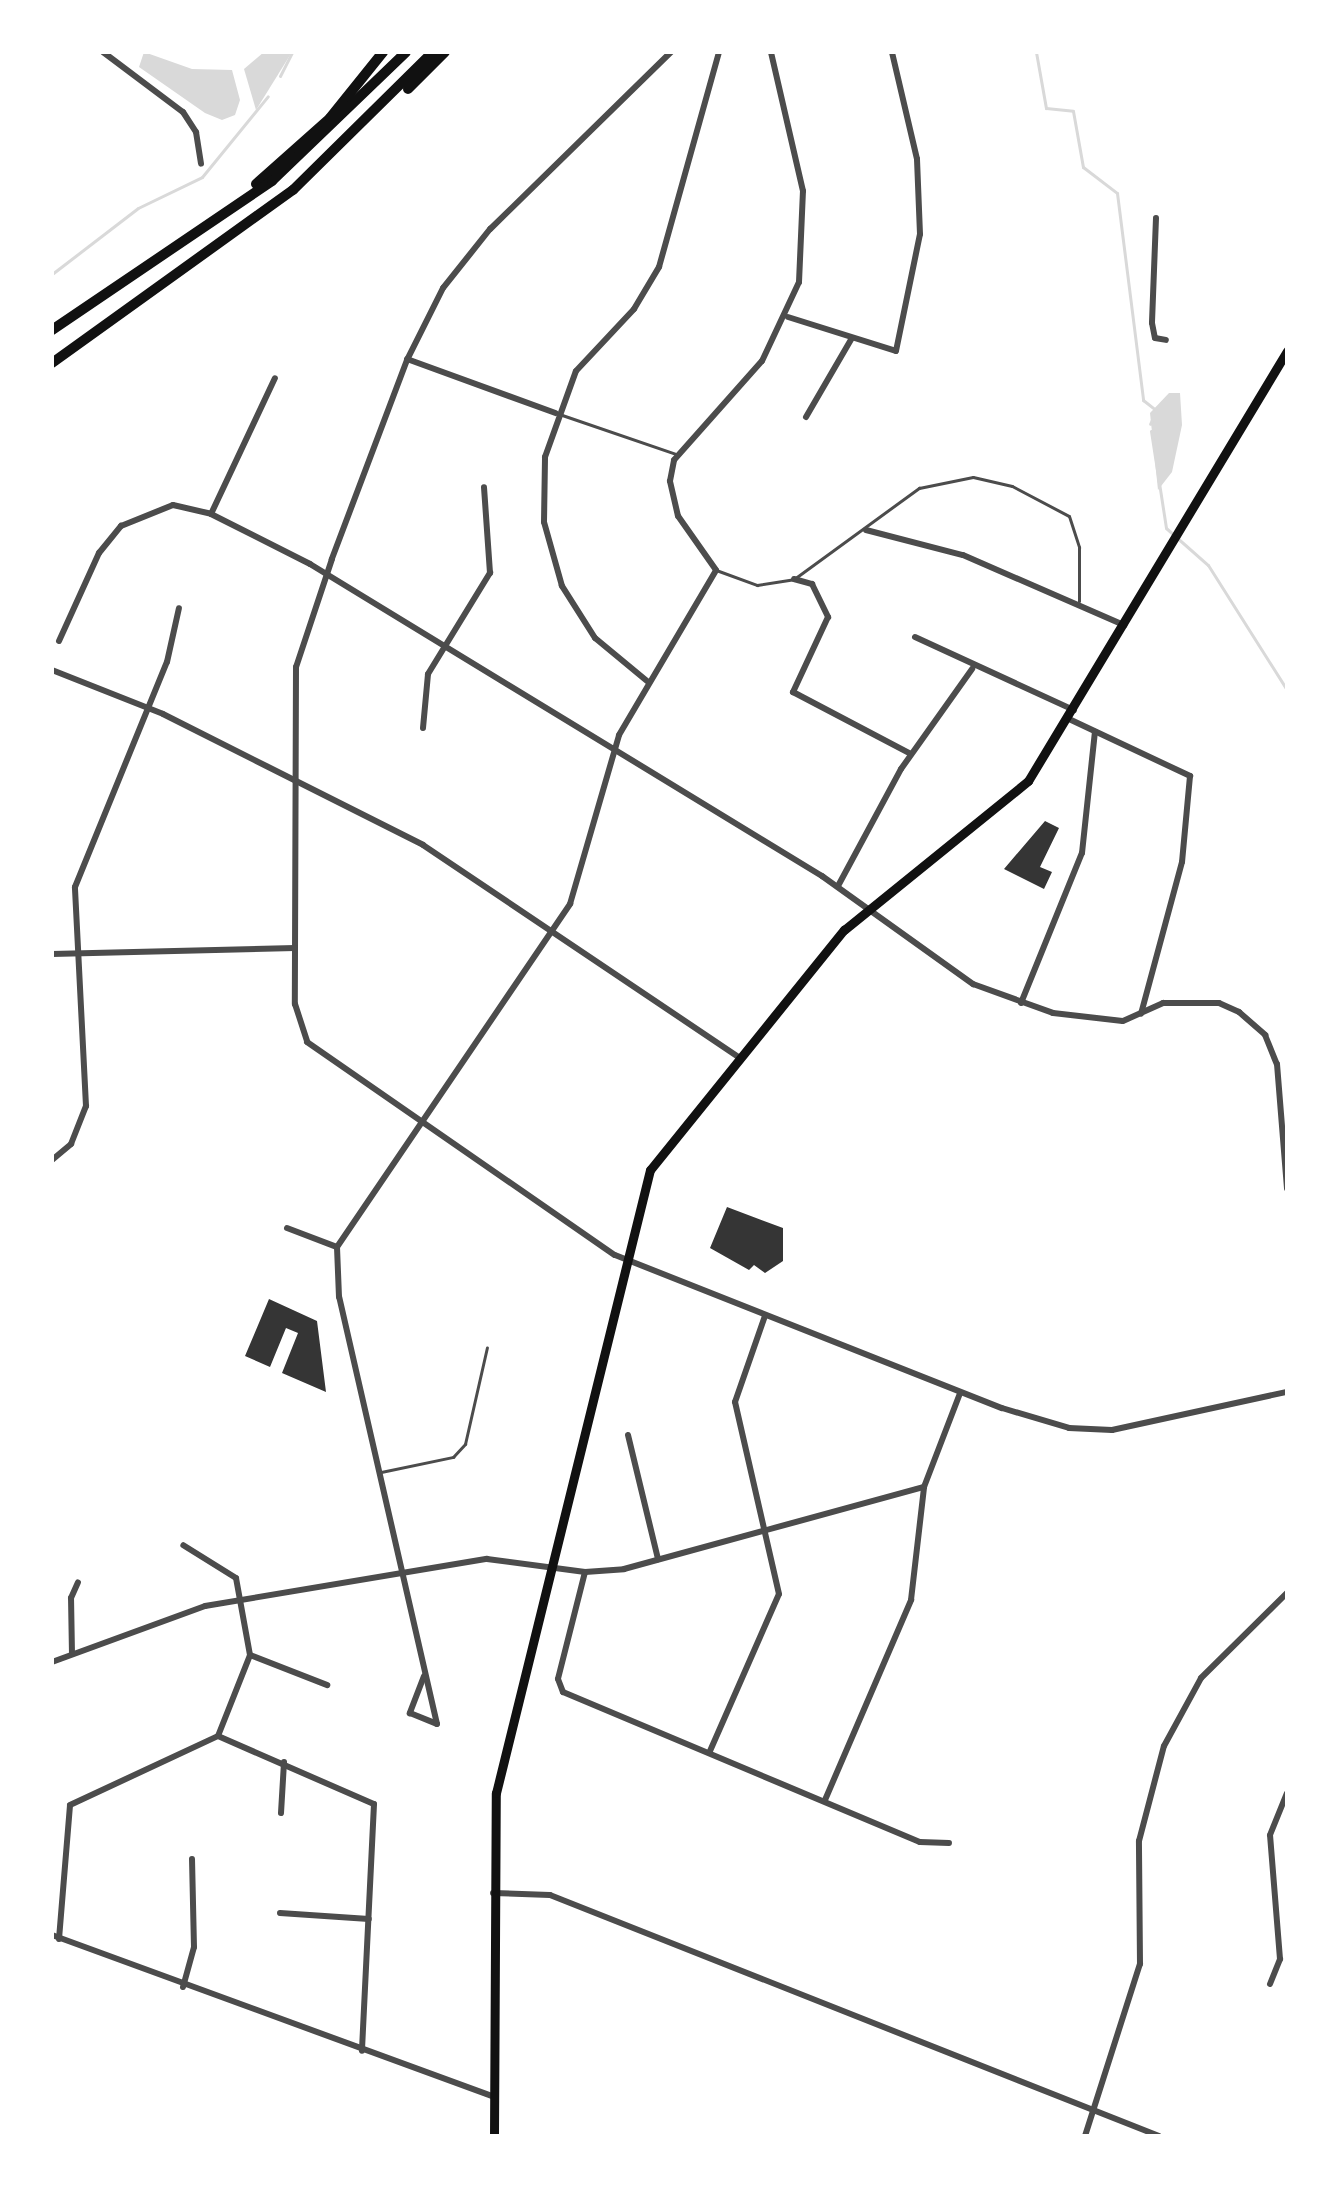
<!DOCTYPE html>
<style>
body{margin:0}
#map{position:relative;width:1339px;height:2188px;overflow:hidden;background:#fff;font-family:"Work Sans",sans-serif}
div>[style]{position:absolute}
.water>*{inset:0;background:#d9d9d9}
.stream>*{height:3px;margin:-1.5px;padding:0 1.5px;transform-origin:1.5px;border-radius:1.5px;background:#d9d9d9}
.building>*{inset:0;background:#353535}
.service>*{height:3px;margin:-1.5px;padding:0 1.5px;transform-origin:1.5px;border-radius:1.5px;background:#4c4c4c}
.minor>*{height:6px;margin:-3px;padding:0 3px;transform-origin:3px;border-radius:3px;background:#4c4c4c}
.secondary>*{height:9px;margin:-4.5px;padding:0 4.5px;transform-origin:4.5px;border-radius:4.5px;background:#111}
.primary>*{height:10px;margin:-5px;padding:0 5px;transform-origin:5px;border-radius:5px;background:#111}
span{translate:-50% -50%;white-space:nowrap;text-align:center;line-height:1.15;-webkit-text-stroke:8px #fff;paint-order:stroke}
.frame{position:absolute;inset:0;border:54px solid #fff;pointer-events:none}
</style>
<div id="map">
<div class="water">
<div style="clip-path:polygon(144px 52px,192px 69px,232px 70px,240px 100px,235px 115px,222px 120px,205px 113px,139px 67px)"></div>
<div style="clip-path:polygon(264px 52px,292px 52px,256px 110px,244px 69px)"></div>
<div style="clip-path:polygon(1169px 393px,1180px 393px,1182px 425px,1172px 472px,1158px 490px,1150px 413px)"></div>
</div>
<div class="stream">
<div style="left:1036px;top:52px;width:57px;rotate:79.9deg"></div>
<div style="left:1046px;top:108px;width:27px;rotate:6deg"></div>
<div style="left:1073px;top:111px;width:57px;rotate:79.9deg"></div>
<div style="left:1083px;top:167px;width:43px;rotate:37.4deg"></div>
<div style="left:1117px;top:193px;width:209px;rotate:82.8deg"></div>
<div style="left:1143px;top:400px;width:16px;rotate:38deg"></div>
<div style="left:1156px;top:410px;width:15px;rotate:113deg"></div>
<div style="left:280px;top:76px;width:27px;rotate:-63deg"></div>
<div style="left:52px;top:274px;width:108px;rotate:-37.5deg"></div>
<div style="left:138px;top:208px;width:71px;rotate:-25.8deg"></div>
<div style="left:202px;top:177px;width:104px;rotate:-50.8deg"></div>
<div style="left:1151px;top:431px;width:98px;rotate:81.2deg"></div>
<div style="left:1166px;top:528px;width:56px;rotate:41.4deg"></div>
<div style="left:1208px;top:565px;width:148px;rotate:57.7deg"></div>
</div>
<div class="building">
<div style="clip-path:polygon(1045px 821px,1059px 828px,1040px 867px,1052px 872px,1044px 889px,1004px 869px)"></div>
<div style="clip-path:polygon(727px 1207px,783px 1228px,783px 1261px,765px 1273px,754px 1265px,749px 1270px,710px 1248px)"></div>
<div style="clip-path:polygon(269px 1299px,317px 1321px,326px 1392px,282px 1373px,298px 1333px,286px 1328px,270px 1367px,245px 1356px)"></div>
</div>
<div class="service">
<div style="left:562px;top:415px;width:120px;rotate:18.9deg"></div>
<div style="left:716px;top:570px;width:44px;rotate:20.1deg"></div>
<div style="left:757px;top:585px;width:37px;rotate:-9deg"></div>
<div style="left:794px;top:579px;width:155px;rotate:-36.1deg"></div>
<div style="left:919px;top:488px;width:55px;rotate:-11.5deg"></div>
<div style="left:973px;top:477px;width:40px;rotate:13deg"></div>
<div style="left:1012px;top:486px;width:64px;rotate:27.8deg"></div>
<div style="left:1069px;top:516px;width:33px;rotate:72deg"></div>
<div style="left:1079px;top:547px;width:54px;rotate:90deg"></div>
<div style="left:381px;top:1472px;width:74px;rotate:-11.8deg"></div>
<div style="left:453px;top:1457px;width:18px;rotate:-47deg"></div>
<div style="left:465px;top:1444px;width:99px;rotate:-77.2deg"></div>
</div>
<div class="minor">
<div style="left:103px;top:52px;width:100px;rotate:36.9deg"></div>
<div style="left:183px;top:112px;width:24px;rotate:57deg"></div>
<div style="left:196px;top:132px;width:32px;rotate:81deg"></div>
<div style="left:671px;top:52px;width:253px;rotate:135.6deg"></div>
<div style="left:490px;top:229px;width:75px;rotate:128.5deg"></div>
<div style="left:443px;top:288px;width:80px;rotate:116.6deg"></div>
<div style="left:407px;top:360px;width:213px;rotate:110.7deg"></div>
<div style="left:332px;top:559px;width:114px;rotate:108.4deg"></div>
<div style="left:296px;top:667px;width:337px;rotate:90.2deg"></div>
<div style="left:295px;top:1004px;width:40px;rotate:72deg"></div>
<div style="left:307px;top:1042px;width:374px;rotate:34.7deg"></div>
<div style="left:615px;top:1255px;width:416px;rotate:21.6deg"></div>
<div style="left:1002px;top:1408px;width:70px;rotate:16.6deg"></div>
<div style="left:1069px;top:1428px;width:43px;rotate:2.7deg"></div>
<div style="left:1112px;top:1430px;width:179px;rotate:-12.3deg"></div>
<div style="left:1156px;top:218px;width:105px;rotate:92.2deg"></div>
<div style="left:1152px;top:323px;width:15px;rotate:79deg"></div>
<div style="left:1155px;top:338px;width:11px;rotate:10deg"></div>
<div style="left:788px;top:317px;width:113px;rotate:17.5deg"></div>
<div style="left:896px;top:351px;width:119px;rotate:-78.4deg"></div>
<div style="left:920px;top:234px;width:75px;rotate:-92.3deg"></div>
<div style="left:917px;top:159px;width:110px;rotate:-103.2deg"></div>
<div style="left:407px;top:359px;width:158px;rotate:20deg"></div>
<div style="left:806px;top:417px;width:91px;rotate:-59.8deg"></div>
<div style="left:211px;top:514px;width:150px;rotate:-64.8deg"></div>
<div style="left:866px;top:530px;width:100px;rotate:14.5deg"></div>
<div style="left:963px;top:555px;width:176px;rotate:23.5deg"></div>
<div style="left:794px;top:579px;width:19px;rotate:16deg"></div>
<div style="left:812px;top:584px;width:37px;rotate:64deg"></div>
<div style="left:828px;top:617px;width:83px;rotate:115deg"></div>
<div style="left:793px;top:692px;width:133px;rotate:27.7deg"></div>
<div style="left:915px;top:637px;width:175px;rotate:24.7deg"></div>
<div style="left:59px;top:641px;width:97px;rotate:-65.6deg"></div>
<div style="left:99px;top:553px;width:35px;rotate:-51deg"></div>
<div style="left:121px;top:526px;width:56px;rotate:-22deg"></div>
<div style="left:173px;top:505px;width:39px;rotate:13deg"></div>
<div style="left:211px;top:514px;width:111px;rotate:26.8deg"></div>
<div style="left:310px;top:564px;width:600px;rotate:31.36deg"></div>
<div style="left:822px;top:876px;width:186px;rotate:35.6deg"></div>
<div style="left:973px;top:984px;width:85px;rotate:19.9deg"></div>
<div style="left:1053px;top:1013px;width:70px;rotate:6.5deg"></div>
<div style="left:1123px;top:1021px;width:44px;rotate:-24.2deg"></div>
<div style="left:1163px;top:1003px;width:56px"></div>
<div style="left:1219px;top:1003px;width:22px;rotate:24deg"></div>
<div style="left:1239px;top:1012px;width:35px;rotate:41deg"></div>
<div style="left:1265px;top:1035px;width:31px;rotate:68deg"></div>
<div style="left:1277px;top:1064px;width:125px;rotate:85.4deg"></div>
<div style="left:52px;top:670px;width:119px;rotate:21.6deg"></div>
<div style="left:163px;top:714px;width:291px;rotate:26.7deg"></div>
<div style="left:423px;top:845px;width:380px;rotate:33.9deg"></div>
<div style="left:647px;top:681px;width:67px;rotate:-140.4deg"></div>
<div style="left:595px;top:638px;width:62px;rotate:-122.4deg"></div>
<div style="left:562px;top:586px;width:66px;rotate:-105.7deg"></div>
<div style="left:544px;top:522px;width:65px;rotate:-89.1deg"></div>
<div style="left:545px;top:457px;width:91px;rotate:-70.2deg"></div>
<div style="left:576px;top:371px;width:85px;rotate:-46.9deg"></div>
<div style="left:634px;top:309px;width:49px;rotate:-59.2deg"></div>
<div style="left:659px;top:267px;width:223px;rotate:-74.4deg"></div>
<div style="left:1069px;top:719px;width:134px;rotate:25.2deg"></div>
<div style="left:1190px;top:776px;width:86px;rotate:95.3deg"></div>
<div style="left:1182px;top:862px;width:157px;rotate:105.1deg"></div>
<div style="left:423px;top:728px;width:54px;rotate:-84.7deg"></div>
<div style="left:428px;top:674px;width:119px;rotate:-58.5deg"></div>
<div style="left:490px;top:573px;width:86px;rotate:-94deg"></div>
<div style="left:838px;top:886px;width:133px;rotate:-61.7deg"></div>
<div style="left:901px;top:769px;width:123px;rotate:-54.6deg"></div>
<div style="left:52px;top:954px;width:243px;rotate:-1.4deg"></div>
<div style="left:1021px;top:1003px;width:162px;rotate:-67.9deg"></div>
<div style="left:1082px;top:853px;width:122px;rotate:-83.9deg"></div>
<div style="left:52px;top:1160px;width:25px;rotate:-40deg"></div>
<div style="left:71px;top:1144px;width:41px;rotate:-68.5deg"></div>
<div style="left:86px;top:1106px;width:219px;rotate:-92.9deg"></div>
<div style="left:75px;top:887px;width:243px;rotate:-67.8deg"></div>
<div style="left:167px;top:662px;width:55px;rotate:-77.5deg"></div>
<div style="left:287px;top:1228px;width:53px;rotate:20.8deg"></div>
<div style="left:628px;top:1435px;width:128px;rotate:76.4deg"></div>
<div style="left:585px;top:1572px;width:110px;rotate:104.2deg"></div>
<div style="left:558px;top:1679px;width:14px;rotate:69deg"></div>
<div style="left:563px;top:1692px;width:387px;rotate:22.8deg"></div>
<div style="left:920px;top:1842px;width:29px;rotate:2deg"></div>
<div style="left:72px;top:1654px;width:56px;rotate:-91deg"></div>
<div style="left:71px;top:1598px;width:17px;rotate:-66deg"></div>
<div style="left:250px;top:1655px;width:83px;rotate:21.3deg"></div>
<div style="left:52px;top:1662px;width:163px;rotate:-20.1deg"></div>
<div style="left:205px;top:1606px;width:286px;rotate:-9.5deg"></div>
<div style="left:487px;top:1559px;width:99px;rotate:7.6deg"></div>
<div style="left:585px;top:1572px;width:39px;rotate:-4deg"></div>
<div style="left:624px;top:1569px;width:311px;rotate:-15.3deg"></div>
<div style="left:424px;top:1676px;width:40px;rotate:111deg"></div>
<div style="left:410px;top:1713px;width:29px;rotate:22deg"></div>
<div style="left:437px;top:1724px;width:438px;rotate:-102.9deg"></div>
<div style="left:339px;top:1297px;width:50px;rotate:-92.3deg"></div>
<div style="left:337px;top:1247px;width:415px;rotate:-55.8deg"></div>
<div style="left:570px;top:904px;width:176px;rotate:-73.8deg"></div>
<div style="left:619px;top:735px;width:191px;rotate:-59.5deg"></div>
<div style="left:716px;top:570px;width:66px;rotate:-125.1deg"></div>
<div style="left:678px;top:516px;width:36px;rotate:-103deg"></div>
<div style="left:670px;top:481px;width:21px;rotate:-79deg"></div>
<div style="left:674px;top:460px;width:132px;rotate:-48.4deg"></div>
<div style="left:762px;top:361px;width:87px;rotate:-64.9deg"></div>
<div style="left:799px;top:282px;width:91px;rotate:-87.5deg"></div>
<div style="left:803px;top:191px;width:143px;rotate:-103deg"></div>
<div style="left:218px;top:1736px;width:170px;rotate:23.6deg"></div>
<div style="left:374px;top:1804px;width:247px;rotate:92.8deg"></div>
<div style="left:710px;top:1751px;width:171px;rotate:-66.3deg"></div>
<div style="left:779px;top:1594px;width:197px;rotate:-102.9deg"></div>
<div style="left:735px;top:1402px;width:91px;rotate:-70.8deg"></div>
<div style="left:825px;top:1800px;width:218px;rotate:-66.7deg"></div>
<div style="left:911px;top:1600px;width:114px;rotate:-83.4deg"></div>
<div style="left:924px;top:1487px;width:101px;rotate:-69deg"></div>
<div style="left:281px;top:1813px;width:51px;rotate:-86.6deg"></div>
<div style="left:493px;top:1893px;width:57px;rotate:2deg"></div>
<div style="left:550px;top:1895px;width:655px;rotate:21.59deg"></div>
<div style="left:280px;top:1913px;width:89px;rotate:3.9deg"></div>
<div style="left:52px;top:1935px;width:471px;rotate:20.1deg"></div>
<div style="left:59px;top:1939px;width:134px;rotate:-85.3deg"></div>
<div style="left:70px;top:1805px;width:163px;rotate:-25deg"></div>
<div style="left:218px;top:1736px;width:87px;rotate:-68.4deg"></div>
<div style="left:250px;top:1655px;width:78px;rotate:-100.3deg"></div>
<div style="left:236px;top:1578px;width:62px;rotate:-148.1deg"></div>
<div style="left:1270px;top:1984px;width:27px;rotate:-68deg"></div>
<div style="left:1280px;top:1959px;width:124px;rotate:-94.6deg"></div>
<div style="left:1270px;top:1835px;width:45px;rotate:-68deg"></div>
<div style="left:183px;top:1987px;width:41px;rotate:-74.6deg"></div>
<div style="left:194px;top:1947px;width:88px;rotate:-91.3deg"></div>
<div style="left:1085px;top:2136px;width:181px;rotate:-72.3deg"></div>
<div style="left:1140px;top:1964px;width:123px;rotate:-90.5deg"></div>
<div style="left:1139px;top:1841px;width:98px;rotate:-75.3deg"></div>
<div style="left:1164px;top:1746px;width:77px;rotate:-61.4deg"></div>
<div style="left:1201px;top:1678px;width:121px;rotate:-44.7deg"></div>
</div>
<div class="secondary">
<div style="left:494px;top:2136px;width:343px;rotate:-89.7deg"></div>
<div style="left:496px;top:1793px;width:642px;rotate:-76.12deg"></div>
<div style="left:650px;top:1170px;width:309px;rotate:-51.1deg"></div>
<div style="left:844px;top:930px;width:237px;rotate:-39deg"></div>
<div style="left:1028px;top:781px;width:502px;rotate:-58.94deg"></div>
</div>
<div class="primary">
<div style="left:408px;top:89px;width:52px;rotate:-45deg"></div>
<div style="left:256px;top:184px;width:99px;rotate:-41.7deg"></div>
<div style="left:330px;top:118px;width:85px;rotate:-51.2deg"></div>
<div style="left:52px;top:330px;width:266px;rotate:-34.1deg"></div>
<div style="left:272px;top:181px;width:186px;rotate:-43.9deg"></div>
<div style="left:52px;top:363px;width:297px;rotate:-35.7deg"></div>
<div style="left:293px;top:190px;width:197px;rotate:-44.6deg"></div>
</div>
<div class="frame"></div>
</div>
